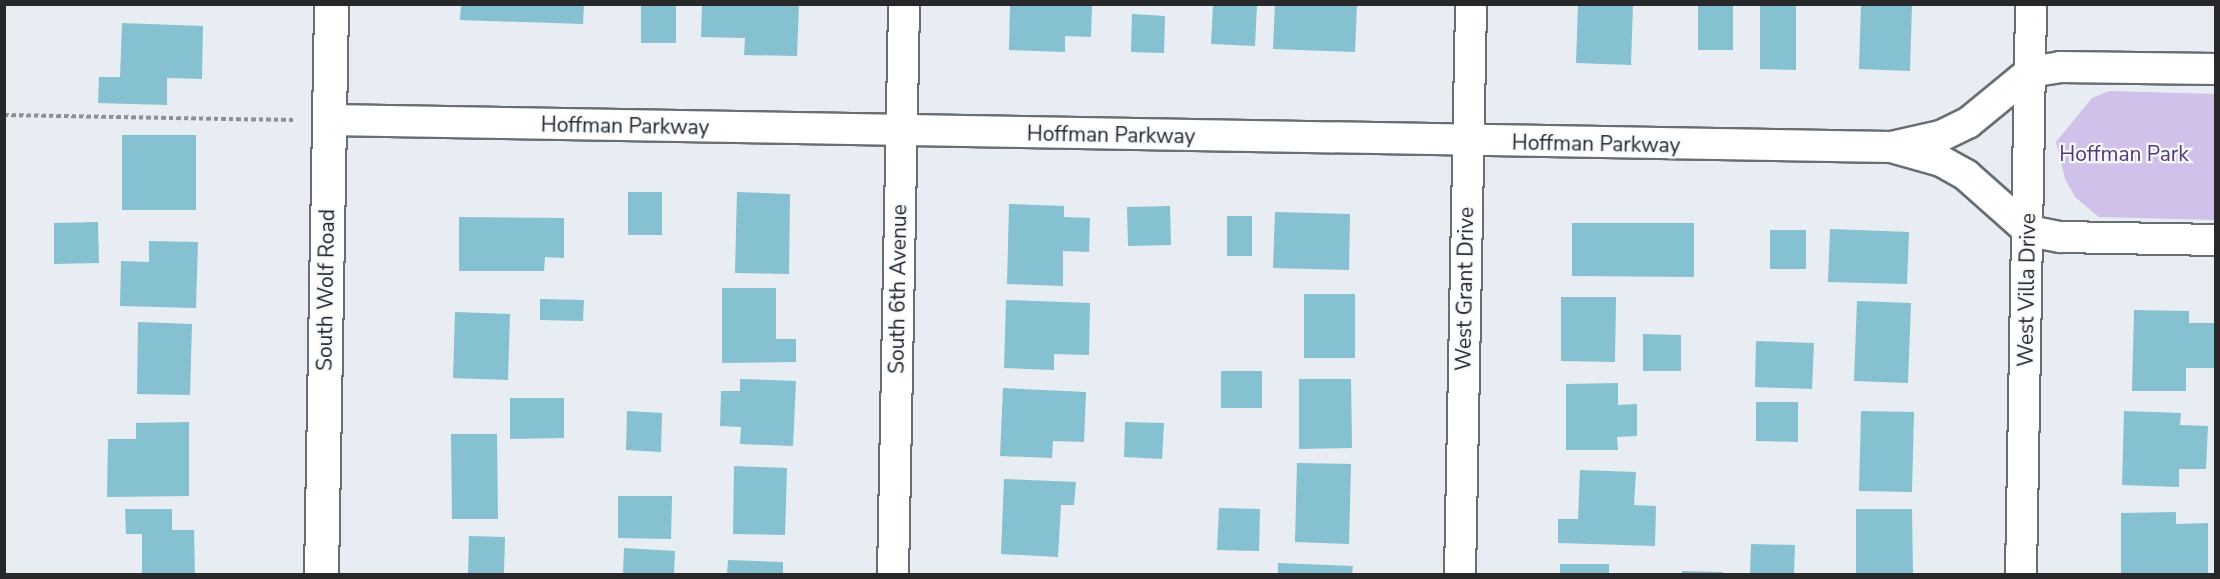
<!DOCTYPE html>
<style>
body{margin:0}
#map{position:relative;width:2220px;height:579px;overflow:hidden;background:#e7edf2;font-family:"Nunito Sans",sans-serif}
div>[style]{position:absolute}
.green>*{inset:0;background:#cfc1ea}
.building>*{inset:0;background:#85c1d0}
.path>*{height:4px;margin-top:-2px;transform-origin:0;background:repeating-linear-gradient(90deg,#8c9194 0 4.5px,transparent 0 7.5px)}
.roads{filter:drop-shadow(2px 0 #696e73) drop-shadow(-2px 0 #696e73) drop-shadow(0 2px #696e73) drop-shadow(0 -2px #696e73)}
.street>*{height:30px;margin:-15px;padding:0 15px;transform-origin:15px;border-radius:15px;background:#fff}
.secondary>*{height:33px;margin:-16.5px;padding:0 16.5px;transform-origin:16.5px;border-radius:16.5px;background:#fff}
span{translate:-50% -50%;white-space:nowrap;text-align:center;line-height:1.15;-webkit-text-stroke:4.5px #f6fafe;paint-order:stroke}
.street-label{font-size:21px;color:#26282a}
.park-label{font-size:21px;color:#513a73}
.frame{position:absolute;inset:0;border:6px solid #26282a;pointer-events:none}
</style>
<div id="map">
<div class="green">
<div style="clip-path:polygon(2109px 91px,2215px 94px,2215px 220px,2099px 217px,2075px 197px,2065px 179px,2056px 142px,2092px 98px)"></div>
</div>
<div class="building">
<div style="clip-path:polygon(461px 4px,584px 4px,583px 24px,460px 20px)"></div>
<div style="clip-path:polygon(641px 4px,676px 4px,676px 43px,641px 43px)"></div>
<div style="clip-path:polygon(702px 4px,799px 4px,797px 56px,744px 55px,745px 38px,701px 37px)"></div>
<div style="clip-path:polygon(1010px 4px,1092px 5px,1091px 37px,1065px 36px,1065px 52px,1009px 50px)"></div>
<div style="clip-path:polygon(1275px 4px,1357px 4px,1355px 52px,1273px 49px)"></div>
<div style="clip-path:polygon(1578px 4px,1633px 4px,1631px 65px,1576px 63px)"></div>
<div style="clip-path:polygon(1733px 4px,1733px 50px,1698px 50px,1698px 5px)"></div>
<div style="clip-path:polygon(1760px 4px,1796px 4px,1796px 70px,1760px 69px)"></div>
<div style="clip-path:polygon(1861px 4px,1912px 4px,1910px 71px,1859px 69px)"></div>
<div style="clip-path:polygon(1213px 5px,1257px 5px,1255px 46px,1211px 44px)"></div>
<div style="clip-path:polygon(1132px 14px,1165px 16px,1164px 53px,1131px 52px)"></div>
<div style="clip-path:polygon(122px 23px,203px 26px,202px 79px,167px 78px,167px 105px,98px 103px,99px 77px,120px 77px)"></div>
<div style="clip-path:polygon(122px 135px,196px 135px,196px 210px,122px 210px)"></div>
<div style="clip-path:polygon(628px 192px,662px 192px,662px 235px,628px 235px)"></div>
<div style="clip-path:polygon(737px 192px,790px 194px,789px 274px,735px 273px)"></div>
<div style="clip-path:polygon(1009px 204px,1064px 206px,1064px 217px,1090px 218px,1089px 252px,1063px 251px,1063px 286px,1007px 284px)"></div>
<div style="clip-path:polygon(1170px 206px,1171px 245px,1128px 246px,1127px 207px)"></div>
<div style="clip-path:polygon(1275px 212px,1350px 214px,1349px 270px,1273px 268px)"></div>
<div style="clip-path:polygon(1227px 216px,1252px 216px,1252px 256px,1227px 256px)"></div>
<div style="clip-path:polygon(459px 217px,564px 218px,564px 258px,545px 257px,544px 271px,459px 271px)"></div>
<div style="clip-path:polygon(98px 222px,99px 263px,54px 264px,54px 223px)"></div>
<div style="clip-path:polygon(1572px 223px,1694px 223px,1694px 277px,1572px 276px)"></div>
<div style="clip-path:polygon(1830px 229px,1909px 232px,1907px 284px,1828px 282px)"></div>
<div style="clip-path:polygon(1770px 230px,1806px 230px,1806px 269px,1770px 269px)"></div>
<div style="clip-path:polygon(149px 241px,198px 242px,196px 308px,120px 306px,121px 261px,149px 262px)"></div>
<div style="clip-path:polygon(722px 288px,776px 288px,776px 339px,796px 339px,796px 362px,722px 363px)"></div>
<div style="clip-path:polygon(1304px 294px,1355px 294px,1355px 358px,1304px 358px)"></div>
<div style="clip-path:polygon(1561px 297px,1616px 297px,1615px 362px,1561px 361px)"></div>
<div style="clip-path:polygon(540px 299px,584px 300px,583px 321px,540px 320px)"></div>
<div style="clip-path:polygon(1006px 300px,1090px 303px,1089px 355px,1054px 354px,1054px 370px,1004px 368px)"></div>
<div style="clip-path:polygon(1857px 301px,1911px 303px,1908px 383px,1854px 381px)"></div>
<div style="clip-path:polygon(2134px 310px,2189px 311px,2189px 323px,2216px 323px,2216px 368px,2186px 368px,2186px 391px,2132px 391px)"></div>
<div style="clip-path:polygon(455px 312px,510px 314px,508px 380px,453px 378px)"></div>
<div style="clip-path:polygon(138px 322px,192px 324px,190px 395px,137px 394px)"></div>
<div style="clip-path:polygon(1643px 334px,1681px 335px,1681px 371px,1643px 371px)"></div>
<div style="clip-path:polygon(1756px 341px,1814px 343px,1812px 389px,1755px 387px)"></div>
<div style="clip-path:polygon(1221px 371px,1262px 371px,1262px 408px,1221px 408px)"></div>
<div style="clip-path:polygon(740px 379px,796px 381px,793px 446px,740px 444px,741px 427px,720px 426px,721px 391px,740px 391px)"></div>
<div style="clip-path:polygon(1299px 379px,1351px 379px,1352px 448px,1299px 449px)"></div>
<div style="clip-path:polygon(1618px 383px,1618px 405px,1637px 404px,1637px 436px,1617px 437px,1618px 450px,1566px 450px,1566px 384px)"></div>
<div style="clip-path:polygon(1003px 388px,1086px 392px,1084px 442px,1053px 441px,1052px 458px,1000px 456px)"></div>
<div style="clip-path:polygon(510px 398px,564px 398px,564px 438px,510px 439px)"></div>
<div style="clip-path:polygon(1756px 402px,1798px 402px,1798px 442px,1756px 441px)"></div>
<div style="clip-path:polygon(627px 411px,662px 413px,661px 452px,626px 450px)"></div>
<div style="clip-path:polygon(1861px 411px,1914px 412px,1912px 492px,1859px 491px)"></div>
<div style="clip-path:polygon(2124px 411px,2181px 413px,2180px 425px,2208px 426px,2206px 469px,2179px 469px,2179px 487px,2122px 485px)"></div>
<div style="clip-path:polygon(189px 422px,189px 496px,107px 497px,108px 439px,136px 439px,136px 423px)"></div>
<div style="clip-path:polygon(1125px 422px,1164px 423px,1162px 459px,1124px 457px)"></div>
<div style="clip-path:polygon(451px 434px,497px 434px,498px 519px,452px 519px)"></div>
<div style="clip-path:polygon(1297px 463px,1351px 464px,1349px 544px,1295px 542px)"></div>
<div style="clip-path:polygon(734px 466px,787px 468px,785px 535px,733px 534px)"></div>
<div style="clip-path:polygon(1580px 470px,1636px 472px,1634px 505px,1656px 506px,1655px 546px,1558px 543px,1558px 519px,1578px 519px)"></div>
<div style="clip-path:polygon(1004px 479px,1076px 482px,1074px 505px,1061px 505px,1058px 557px,1001px 554px)"></div>
<div style="clip-path:polygon(618px 496px,672px 496px,671px 539px,618px 538px)"></div>
<div style="clip-path:polygon(1219px 508px,1260px 509px,1259px 551px,1217px 550px)"></div>
<div style="clip-path:polygon(125px 509px,172px 509px,172px 530px,194px 530px,195px 574px,142px 574px,142px 534px,126px 534px)"></div>
<div style="clip-path:polygon(1856px 509px,1912px 509px,1913px 574px,1856px 574px)"></div>
<div style="clip-path:polygon(2176px 512px,2176px 524px,2208px 523px,2208px 574px,2121px 574px,2121px 513px)"></div>
<div style="clip-path:polygon(469px 536px,505px 537px,504px 574px,468px 574px)"></div>
<div style="clip-path:polygon(1751px 544px,1795px 545px,1794px 574px,1750px 574px)"></div>
<div style="clip-path:polygon(624px 548px,675px 551px,674px 574px,623px 574px)"></div>
<div style="clip-path:polygon(728px 560px,783px 562px,783px 574px,727px 574px)"></div>
<div style="clip-path:polygon(1278px 563px,1353px 566px,1352px 574px,1278px 574px)"></div>
<div style="clip-path:polygon(1560px 564px,1609px 564px,1609px 574px,1560px 574px)"></div>
<div style="clip-path:polygon(1682px 571px,1723px 572px,1723px 574px,1682px 574px)"></div>
</div>
<div class="path">
<div style="left:4px;top:115px;width:291px;rotate:1deg"></div>
</div>
<div class="roads">
<div class="street">
<div style="left:329px;top:120px;width:1563px;rotate:0.99deg"></div>
<div style="left:1892px;top:147px;width:50px;rotate:-12.7deg"></div>
<div style="left:1941px;top:136px;width:30px;rotate:-26deg"></div>
<div style="left:1968px;top:123px;width:80px;rotate:-39.4deg"></div>
<div style="left:2030px;top:72px;width:30px;rotate:-9deg"></div>
<div style="left:2060px;top:67px;width:156px;rotate:0.7deg"></div>
<div style="left:1895px;top:148px;width:48px;rotate:15.8deg"></div>
<div style="left:1941px;top:161px;width:29px;rotate:29deg"></div>
<div style="left:1966px;top:175px;width:84px;rotate:41.6deg"></div>
<div style="left:2029px;top:231px;width:32px;rotate:11deg"></div>
<div style="left:2060px;top:237px;width:156px;rotate:1.1deg"></div>
<div style="left:893px;top:574px;width:570px;rotate:-88.89deg"></div>
<div style="left:1460px;top:574px;width:570px;rotate:-88.89deg"></div>
<div style="left:2021px;top:574px;width:570px;rotate:-88.99deg"></div>
</div>
<div class="secondary">
<div style="left:321px;top:574px;width:570px;rotate:-88.99deg"></div>
</div>
</div>
<div class="street-label">
<span style="left:625px;top:126px;rotate:1deg">Hoffman Parkway</span>
<span style="left:1111px;top:135px;rotate:1deg">Hoffman Parkway</span>
<span style="left:1596px;top:144px;rotate:1deg">Hoffman Parkway</span>
<span style="left:898px;top:289px;rotate:-89deg">South 6th Avenue</span>
<span style="left:1465px;top:289px;rotate:-89deg">West Grant Drive</span>
<span style="left:326px;top:290px;rotate:-89deg">South Wolf Road</span>
<span style="left:2027px;top:290px;rotate:-89deg">West Villa Drive</span>
</div>
<div class="park-label">
<span style="left:2124px;top:154px">Hoffman Park</span>
</div>
<div class="frame"></div>
</div>
